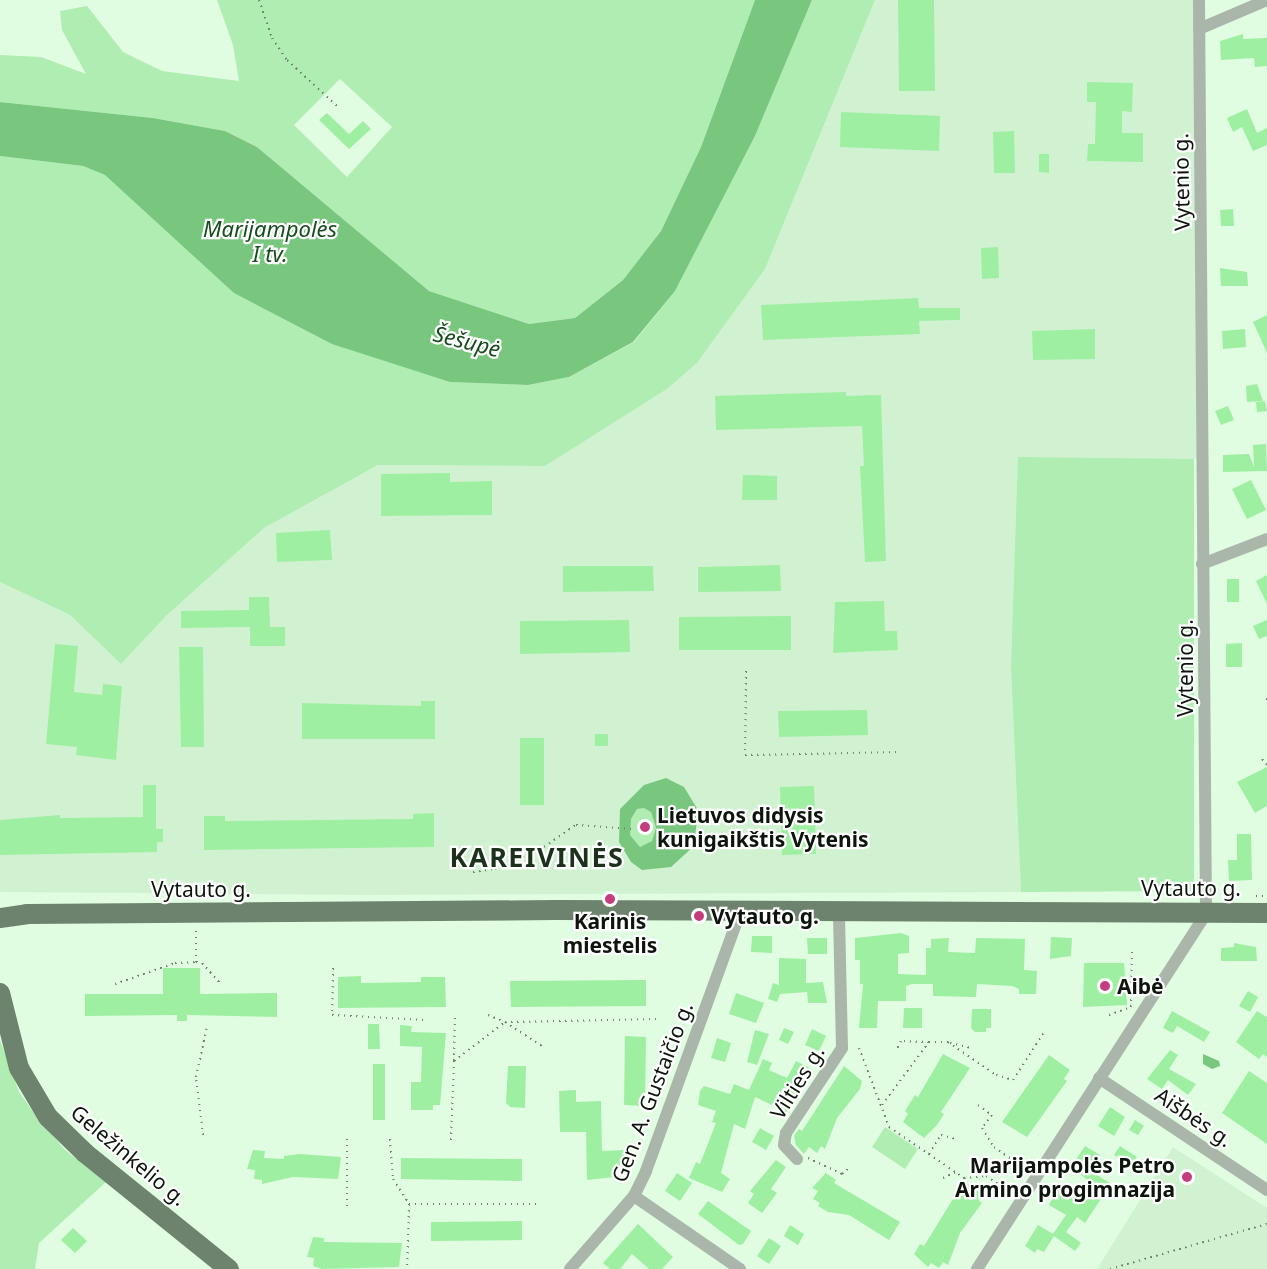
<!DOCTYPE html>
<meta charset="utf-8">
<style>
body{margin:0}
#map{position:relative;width:1267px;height:1269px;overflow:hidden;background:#e0fde1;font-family:"Noto Sans",sans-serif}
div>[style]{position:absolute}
.built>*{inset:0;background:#d1f2d1}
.green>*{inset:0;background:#b0edb2}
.water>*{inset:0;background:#79c77e}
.building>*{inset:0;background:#9fefa3}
.path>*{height:2px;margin-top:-1px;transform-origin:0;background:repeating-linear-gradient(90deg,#6f8270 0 1.5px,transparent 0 6px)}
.minor>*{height:12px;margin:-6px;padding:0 6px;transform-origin:6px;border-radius:6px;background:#aab6aa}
.primary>*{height:20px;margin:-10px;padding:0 10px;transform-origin:10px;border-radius:10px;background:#6d836d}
.dots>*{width:16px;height:16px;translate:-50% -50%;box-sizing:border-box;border:3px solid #fff;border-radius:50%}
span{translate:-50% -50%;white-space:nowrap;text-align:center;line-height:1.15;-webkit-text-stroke:4.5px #fff;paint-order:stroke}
.street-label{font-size:21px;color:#0c150c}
.poi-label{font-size:21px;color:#0c150c;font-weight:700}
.left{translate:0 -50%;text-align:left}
.right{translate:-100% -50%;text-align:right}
.water-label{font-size:22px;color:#164d1d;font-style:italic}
.district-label{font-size:27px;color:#1b311c;font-weight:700;letter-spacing:1.5px}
</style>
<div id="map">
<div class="built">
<div style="clip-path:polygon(875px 0,1199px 0,1203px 455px,1194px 459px,1011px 668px,1021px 892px,365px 895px,0 892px,0 582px,70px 615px,121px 664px,166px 616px,264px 528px,378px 465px,545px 466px,667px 389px,697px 363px,765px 269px)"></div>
<div style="clip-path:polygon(1173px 1147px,1267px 1208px,1267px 1269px,1097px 1269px)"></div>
</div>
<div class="green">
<div style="clip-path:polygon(evenodd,217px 0,755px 0,701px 147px,661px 231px,623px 280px,575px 318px,529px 324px,429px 291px,257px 147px,225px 131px,153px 118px,0 102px,0 55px,41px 57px,86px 74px,62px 30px,60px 11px,87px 6px,123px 52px,162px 71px,239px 81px,233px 45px,217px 0,340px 79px,392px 127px,347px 177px,294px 125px,340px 79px)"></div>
<div style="clip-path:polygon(812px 0,875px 0,765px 269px,697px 363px,667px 389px,545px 466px,378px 465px,264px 528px,166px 616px,121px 664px,70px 615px,0 582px,0 156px,83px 166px,105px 175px,143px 207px,450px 382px,528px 385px,569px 377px,634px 342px,675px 291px,755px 136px)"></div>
<div style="clip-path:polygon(1018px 457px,1194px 459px,1194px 891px,1021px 892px,1011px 668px)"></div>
<div style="clip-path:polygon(644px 808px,651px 812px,656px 828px,652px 841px,640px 847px,630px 835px,631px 819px,637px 809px)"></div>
<div style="clip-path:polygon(0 1040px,19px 1092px,34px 1113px,65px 1150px,106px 1182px,39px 1243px,35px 1269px,0 1269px)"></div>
<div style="clip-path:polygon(885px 1127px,918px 1149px,905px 1169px,872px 1147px)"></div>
</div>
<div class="water">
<div style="clip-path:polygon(755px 0,812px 0,755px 136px,675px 291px,633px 342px,569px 377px,528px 385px,450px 382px,332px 344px,234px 293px,105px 175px,83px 166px,0 156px,0 102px,153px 118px,225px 131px,257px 147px,429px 291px,529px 324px,575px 318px,623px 280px,661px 231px,701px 147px)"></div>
<div style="clip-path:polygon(evenodd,666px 778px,684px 787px,698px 810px,694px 846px,671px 867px,642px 870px,631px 862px,619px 842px,620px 809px,644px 785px,666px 778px,644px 808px,651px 812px,656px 828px,652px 841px,640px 847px,630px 835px,631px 819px,637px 809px,644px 808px)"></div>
<div style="clip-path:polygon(1203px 1054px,1219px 1061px,1220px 1066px,1212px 1069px,1203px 1064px)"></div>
</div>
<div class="building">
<div style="clip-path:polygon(898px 0,934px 0,935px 91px,899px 91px)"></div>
<div style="clip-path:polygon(1243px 34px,1243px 39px,1267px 38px,1267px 66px,1255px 67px,1254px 58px,1221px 60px,1220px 41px)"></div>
<div style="clip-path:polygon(1087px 82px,1133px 83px,1132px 112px,1122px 111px,1122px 133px,1143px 133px,1143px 162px,1087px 161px,1088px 144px,1095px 144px,1096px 102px,1087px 102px)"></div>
<div style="clip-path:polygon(1247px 109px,1257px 133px,1267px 128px,1267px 145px,1253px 151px,1242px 127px,1233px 132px,1227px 118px)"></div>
<div style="clip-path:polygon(841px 112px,940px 116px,939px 151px,840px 147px)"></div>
<div style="clip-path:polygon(327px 113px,349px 134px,363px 121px,371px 129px,349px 149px,319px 120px)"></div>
<div style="clip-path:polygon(1014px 131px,1015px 173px,994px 173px,993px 132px)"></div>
<div style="clip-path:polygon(1039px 154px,1049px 154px,1049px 173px,1039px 172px)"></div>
<div style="clip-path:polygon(1233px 209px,1234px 226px,1221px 226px,1220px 210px)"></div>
<div style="clip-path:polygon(998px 247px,999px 278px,982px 279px,981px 248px)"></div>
<div style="clip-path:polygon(1220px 268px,1247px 272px,1248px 286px,1221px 286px)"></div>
<div style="clip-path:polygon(918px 298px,919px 308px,960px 308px,960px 320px,919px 321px,920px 334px,763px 340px,761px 305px)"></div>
<div style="clip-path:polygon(1267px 315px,1267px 353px,1253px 322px)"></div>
<div style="clip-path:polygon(1095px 329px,1095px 359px,1033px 360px,1032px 331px)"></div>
<div style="clip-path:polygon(1245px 329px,1246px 347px,1223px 349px,1222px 331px)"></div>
<div style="clip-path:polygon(1257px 384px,1263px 401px,1247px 402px,1246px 386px)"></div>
<div style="clip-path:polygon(846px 392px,846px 396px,881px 395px,886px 561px,865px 562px,860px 466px,864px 466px,862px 426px,716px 430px,715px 396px)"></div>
<div style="clip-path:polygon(1265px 401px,1267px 411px,1257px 412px,1256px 402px)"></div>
<div style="clip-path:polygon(1228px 406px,1234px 420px,1221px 425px,1215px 411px)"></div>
<div style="clip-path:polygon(1266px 444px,1267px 471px,1223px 472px,1223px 455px,1249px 454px,1254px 467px,1253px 445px)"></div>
<div style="clip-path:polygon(450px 473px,450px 482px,492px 481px,492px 515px,381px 516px,381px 474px)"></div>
<div style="clip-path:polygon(743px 475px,777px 476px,777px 500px,742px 500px)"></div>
<div style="clip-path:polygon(1251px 480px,1266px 510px,1247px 519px,1232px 489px)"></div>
<div style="clip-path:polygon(330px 530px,332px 560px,277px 562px,276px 533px)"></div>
<div style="clip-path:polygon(780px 565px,781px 591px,698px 592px,698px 567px)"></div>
<div style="clip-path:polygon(563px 566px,653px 566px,654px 591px,563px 592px)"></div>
<div style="clip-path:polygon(1267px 575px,1267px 604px,1256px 581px)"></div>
<div style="clip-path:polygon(1227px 579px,1239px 579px,1239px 602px,1227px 602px)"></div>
<div style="clip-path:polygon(249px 597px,269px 597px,270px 627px,285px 627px,285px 646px,250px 646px,250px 627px,181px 628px,181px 611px,249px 610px)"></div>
<div style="clip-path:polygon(884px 601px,885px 631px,897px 631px,898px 650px,833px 653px,835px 602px)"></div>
<div style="clip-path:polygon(791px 616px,791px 650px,679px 650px,679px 617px)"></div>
<div style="clip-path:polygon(629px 620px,630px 652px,520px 654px,520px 621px)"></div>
<div style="clip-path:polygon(1267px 620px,1267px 636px,1259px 639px,1253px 626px)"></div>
<div style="clip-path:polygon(1242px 643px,1242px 667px,1226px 667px,1226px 644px)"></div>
<div style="clip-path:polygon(55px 644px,78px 646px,74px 692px,102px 695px,103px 684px,122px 686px,116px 760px,76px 755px,77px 747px,46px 744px)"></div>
<div style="clip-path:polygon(179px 647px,203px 647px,204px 747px,181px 747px)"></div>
<div style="clip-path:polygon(421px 701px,435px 701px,435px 739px,302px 739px,302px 703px,421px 706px)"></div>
<div style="clip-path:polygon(867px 710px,868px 735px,779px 737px,778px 711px)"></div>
<div style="clip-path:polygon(595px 734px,608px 734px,608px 746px,595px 746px)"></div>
<div style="clip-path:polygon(520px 738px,544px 738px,544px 805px,520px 805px)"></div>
<div style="clip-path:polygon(1267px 767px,1267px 806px,1255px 813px,1237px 782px)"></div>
<div style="clip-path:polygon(143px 785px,156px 785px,156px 829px,163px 829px,163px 842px,157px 842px,157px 852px,0 855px,0 820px,60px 815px,60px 818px,143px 817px)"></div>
<div style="clip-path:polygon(814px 786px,816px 854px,782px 855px,780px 787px)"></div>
<div style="clip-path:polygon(434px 813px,434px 847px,204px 850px,204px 816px,225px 816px,225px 821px,413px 819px,413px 814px)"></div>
<div style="clip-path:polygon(1237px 834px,1251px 834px,1252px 880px,1229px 881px,1228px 860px,1237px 860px)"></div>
<div style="clip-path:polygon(901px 933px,909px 936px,909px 953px,898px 954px,898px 974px,926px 975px,926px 948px,931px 948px,931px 939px,949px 938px,948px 952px,975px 953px,976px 938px,1025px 939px,1024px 970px,1037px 971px,1036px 994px,1019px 994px,1019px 989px,1012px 986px,977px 984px,976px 997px,933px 996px,933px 984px,912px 984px,906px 986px,906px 1001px,878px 1001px,877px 1028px,859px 1028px,863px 984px,860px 984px,860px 960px,855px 960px,855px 938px)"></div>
<div style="clip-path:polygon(752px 936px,772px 936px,772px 953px,751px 952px)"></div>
<div style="clip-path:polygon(1051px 937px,1072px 938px,1071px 956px,1050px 959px)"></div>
<div style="clip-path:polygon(807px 938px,827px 938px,827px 954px,808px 954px)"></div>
<div style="clip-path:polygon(1234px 943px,1256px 947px,1257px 961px,1221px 961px,1221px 948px,1234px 947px)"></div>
<div style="clip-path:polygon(779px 958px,806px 959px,806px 983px,823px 982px,827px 1003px,808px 1003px,807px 992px,780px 994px,777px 1002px,768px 999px,773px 983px,779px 985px)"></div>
<div style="clip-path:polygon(1084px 963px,1124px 963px,1127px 1005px,1083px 1007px)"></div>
<div style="clip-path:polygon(163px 968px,200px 968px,200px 994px,277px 993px,277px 1017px,187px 1015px,187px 1021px,177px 1021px,177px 1015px,85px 1016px,85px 994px,163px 994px)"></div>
<div style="clip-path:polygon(361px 976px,361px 983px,421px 982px,421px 977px,445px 977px,446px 1007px,338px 1008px,338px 977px)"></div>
<div style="clip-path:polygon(646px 980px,646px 1006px,511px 1007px,510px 981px)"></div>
<div style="clip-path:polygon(1248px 991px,1258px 997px,1250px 1012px,1239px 1006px)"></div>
<div style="clip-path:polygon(736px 993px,764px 1003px,756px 1023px,729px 1014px)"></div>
<div style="clip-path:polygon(904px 1008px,922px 1008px,922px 1028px,903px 1028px)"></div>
<div style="clip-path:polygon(972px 1009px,991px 1009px,991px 1028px,986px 1028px,986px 1032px,975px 1032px,971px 1028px)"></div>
<div style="clip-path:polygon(1172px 1011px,1210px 1032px,1204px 1042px,1177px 1026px,1173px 1033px,1163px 1028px)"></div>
<div style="clip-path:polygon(1257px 1011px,1267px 1017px,1267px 1057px,1263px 1054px,1259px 1059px,1236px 1042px)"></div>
<div style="clip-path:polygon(368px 1024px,379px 1024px,380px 1049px,368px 1049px)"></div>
<div style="clip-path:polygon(400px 1025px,412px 1026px,411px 1032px,446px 1033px,440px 1105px,433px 1105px,433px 1110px,411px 1110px,411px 1082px,421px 1082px,422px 1047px,400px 1046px)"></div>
<div style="clip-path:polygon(784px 1028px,794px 1032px,788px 1044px,779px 1040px)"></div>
<div style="clip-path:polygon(812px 1029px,826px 1036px,819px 1051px,805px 1045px)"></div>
<div style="clip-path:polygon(755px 1030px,769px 1034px,757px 1065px,747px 1062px)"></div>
<div style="clip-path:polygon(625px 1036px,646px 1037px,645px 1106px,624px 1105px)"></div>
<div style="clip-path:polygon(717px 1038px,731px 1043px,725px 1062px,711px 1058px)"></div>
<div style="clip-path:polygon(1170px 1050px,1178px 1055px,1169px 1069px,1196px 1084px,1188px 1095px,1168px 1080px,1162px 1089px,1147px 1079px)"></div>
<div style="clip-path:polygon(943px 1054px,970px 1068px,941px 1112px,944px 1114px,937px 1125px,924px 1138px,903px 1122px,908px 1114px,905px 1111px,915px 1095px,918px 1097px)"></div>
<div style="clip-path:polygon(1049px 1055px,1070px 1070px,1064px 1079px,1067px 1081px,1027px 1137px,1002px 1122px)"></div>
<div style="clip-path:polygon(763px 1059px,772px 1063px,769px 1070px,787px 1078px,796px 1061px,810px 1068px,811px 1074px,787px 1112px,755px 1097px,745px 1129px,734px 1124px,721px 1173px,730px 1179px,722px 1192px,689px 1178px,696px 1162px,700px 1164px,716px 1123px,712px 1122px,716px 1111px,698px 1105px,700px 1091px,704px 1086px,730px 1094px,734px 1084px,749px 1090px)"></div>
<div style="clip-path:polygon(373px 1064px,385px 1064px,385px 1120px,373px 1120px)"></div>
<div style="clip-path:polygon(508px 1066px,526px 1066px,525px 1108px,510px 1107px,506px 1103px)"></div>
<div style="clip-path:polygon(844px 1066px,862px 1081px,860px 1089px,837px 1118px,825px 1149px,821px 1146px,817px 1153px,809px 1147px,804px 1154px,796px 1145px,794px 1136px,799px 1129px,802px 1131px)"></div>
<div style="clip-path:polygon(1249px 1071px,1267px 1083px,1267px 1144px,1222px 1113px)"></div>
<div style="clip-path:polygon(576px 1090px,576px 1102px,601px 1101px,602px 1151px,626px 1150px,615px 1177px,587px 1180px,586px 1132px,560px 1132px,559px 1091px)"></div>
<div style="clip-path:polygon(1110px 1107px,1125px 1117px,1114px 1136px,1098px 1126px)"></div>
<div style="clip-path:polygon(1135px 1120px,1144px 1126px,1138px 1135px,1129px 1130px)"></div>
<div style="clip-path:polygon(760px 1128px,774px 1136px,766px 1150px,752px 1142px)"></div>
<div style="clip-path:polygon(1085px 1146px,1100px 1155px,1091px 1171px,1111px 1184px,1085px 1223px,1077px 1217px,1066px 1232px,1081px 1243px,1075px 1251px,1054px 1236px,1044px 1252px,1037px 1249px,1035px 1253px,1025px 1246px,1038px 1225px,1053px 1234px,1066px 1215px,1049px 1205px,1058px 1188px,1082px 1203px,1094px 1185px,1071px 1167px)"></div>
<div style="clip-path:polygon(1120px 1146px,1137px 1157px,1131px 1166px,1114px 1155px)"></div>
<div style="clip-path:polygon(253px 1150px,265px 1151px,264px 1158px,284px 1159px,284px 1156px,300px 1154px,341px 1157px,338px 1179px,293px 1177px,262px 1184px,262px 1180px,254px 1179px,255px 1170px,247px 1169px)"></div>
<div style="clip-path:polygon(401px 1158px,522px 1159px,522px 1181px,401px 1179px)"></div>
<div style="clip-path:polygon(776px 1160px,786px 1167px,771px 1189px,777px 1193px,762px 1213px,748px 1203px,754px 1194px,750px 1191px)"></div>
<div style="clip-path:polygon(677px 1173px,692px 1183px,680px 1201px,665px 1191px)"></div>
<div style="clip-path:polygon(826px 1173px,836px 1180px,834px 1183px,900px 1222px,889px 1240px,849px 1215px,828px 1212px,818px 1206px,820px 1203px,813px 1199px,818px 1191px,812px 1188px)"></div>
<div style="clip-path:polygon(964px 1181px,983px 1195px,979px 1201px,982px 1203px,960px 1233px,948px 1265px,943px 1262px,939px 1268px,931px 1263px,928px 1267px,914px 1254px,920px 1244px,924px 1246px)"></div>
<div style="clip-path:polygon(708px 1201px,751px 1231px,743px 1244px,739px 1245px,698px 1214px)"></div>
<div style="clip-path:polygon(522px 1221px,522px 1240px,431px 1241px,431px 1222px)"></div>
<div style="clip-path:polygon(638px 1224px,673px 1257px,662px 1269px,649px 1269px,632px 1254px,620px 1269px,610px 1269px,603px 1263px)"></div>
<div style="clip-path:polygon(790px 1225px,804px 1234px,798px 1245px,784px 1236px)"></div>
<div style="clip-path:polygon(73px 1228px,87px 1241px,75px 1253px,61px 1240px)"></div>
<div style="clip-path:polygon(313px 1237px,324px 1238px,324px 1242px,402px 1243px,399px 1267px,322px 1269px,313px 1266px,314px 1258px,307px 1257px)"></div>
<div style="clip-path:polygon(769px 1238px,781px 1246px,769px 1264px,757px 1256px)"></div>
</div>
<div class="path">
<div style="left:259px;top:0;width:40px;rotate:71.1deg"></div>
<div style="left:272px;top:38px;width:27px;rotate:56deg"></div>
<div style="left:287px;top:60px;width:68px;rotate:42.6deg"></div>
<div style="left:746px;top:671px;width:84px;rotate:90.7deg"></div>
<div style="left:745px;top:755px;width:153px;rotate:-1.1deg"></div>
<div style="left:1266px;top:699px;width:1px"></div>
<div style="left:1262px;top:759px;width:8px;rotate:50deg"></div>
<div style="left:473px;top:872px;width:22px;rotate:-8deg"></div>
<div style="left:495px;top:869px;width:54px;rotate:-24.2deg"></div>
<div style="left:544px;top:847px;width:39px;rotate:-35deg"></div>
<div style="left:576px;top:825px;width:57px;rotate:4deg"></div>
<div style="left:1256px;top:896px;width:11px"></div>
<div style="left:196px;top:962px;width:33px;rotate:-90deg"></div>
<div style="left:333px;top:968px;width:47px;rotate:91.2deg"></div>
<div style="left:332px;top:1015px;width:93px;rotate:3.1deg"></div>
<div style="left:115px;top:984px;width:64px;rotate:-19.3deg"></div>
<div style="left:175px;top:963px;width:21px;rotate:-3deg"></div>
<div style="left:196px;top:962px;width:6px;rotate:9deg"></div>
<div style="left:202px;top:963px;width:27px;rotate:48deg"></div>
<div style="left:488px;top:1015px;width:18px;rotate:22deg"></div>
<div style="left:505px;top:1022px;width:152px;rotate:-1.1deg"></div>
<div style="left:1109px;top:1015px;width:23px;rotate:-20deg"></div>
<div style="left:1131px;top:1007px;width:57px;rotate:-89deg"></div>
<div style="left:929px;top:1042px;width:19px"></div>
<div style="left:948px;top:1042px;width:58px;rotate:34.5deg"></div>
<div style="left:996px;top:1075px;width:18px;rotate:16deg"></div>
<div style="left:1013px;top:1080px;width:59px;rotate:-56.9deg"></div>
<div style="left:950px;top:1043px;width:22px;rotate:13deg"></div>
<div style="left:859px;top:1048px;width:85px;rotate:69.2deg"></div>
<div style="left:889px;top:1127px;width:91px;rotate:34.2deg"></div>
<div style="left:964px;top:1178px;width:22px;rotate:-5deg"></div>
<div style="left:986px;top:1176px;width:31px;rotate:33deg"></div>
<div style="left:454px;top:1061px;width:44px;rotate:-88.7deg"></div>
<div style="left:882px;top:1105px;width:79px;rotate:-53.3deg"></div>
<div style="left:929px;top:1042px;width:28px;rotate:-178deg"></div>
<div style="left:901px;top:1041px;width:9px;rotate:117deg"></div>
<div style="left:978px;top:1105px;width:17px;rotate:36deg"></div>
<div style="left:992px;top:1115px;width:16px;rotate:128deg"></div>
<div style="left:982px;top:1128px;width:22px;rotate:58deg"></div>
<div style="left:994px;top:1147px;width:39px;rotate:35deg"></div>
<div style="left:203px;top:1135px;width:58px;rotate:-96.9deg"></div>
<div style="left:196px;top:1077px;width:51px;rotate:-77.6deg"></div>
<div style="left:347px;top:1139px;width:72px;rotate:90deg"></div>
<div style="left:390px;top:1139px;width:40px;rotate:85.7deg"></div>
<div style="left:393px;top:1179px;width:30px;rotate:57deg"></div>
<div style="left:409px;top:1204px;width:65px;rotate:91.8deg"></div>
<div style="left:451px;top:1140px;width:79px;rotate:-87.8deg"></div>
<div style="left:454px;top:1061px;width:64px;rotate:-37.4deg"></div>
<div style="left:505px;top:1022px;width:44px;rotate:33deg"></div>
<div style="left:929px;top:1154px;width:22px;rotate:-58deg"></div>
<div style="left:941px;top:1135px;width:16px;rotate:15deg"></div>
<div style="left:808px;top:1158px;width:38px;rotate:25deg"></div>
<div style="left:842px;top:1174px;width:8px;rotate:-40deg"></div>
<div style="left:943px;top:1178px;width:14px;rotate:-25deg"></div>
<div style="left:409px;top:1204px;width:128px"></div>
<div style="left:1110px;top:1269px;width:163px;rotate:-16deg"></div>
</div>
<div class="minor">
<div style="left:1199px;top:29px;width:74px;rotate:-23.1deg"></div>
<div style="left:1202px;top:564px;width:70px;rotate:-21deg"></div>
<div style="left:1099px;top:1078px;width:202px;rotate:33.7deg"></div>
<div style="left:797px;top:1159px;width:19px;rotate:-133deg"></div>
<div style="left:784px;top:1145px;width:12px;rotate:-81deg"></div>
<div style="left:786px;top:1133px;width:102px;rotate:-56.6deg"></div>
<div style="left:842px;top:1048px;width:137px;rotate:-91.3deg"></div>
<div style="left:634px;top:1196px;width:129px;rotate:34.6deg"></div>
<div style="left:570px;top:1269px;width:97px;rotate:-48.8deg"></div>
<div style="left:634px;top:1196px;width:28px;rotate:-64deg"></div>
<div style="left:646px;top:1171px;width:278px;rotate:-70deg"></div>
<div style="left:977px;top:1269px;width:423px;rotate:-57.2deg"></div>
<div style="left:1206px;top:913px;width:913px;rotate:-90.44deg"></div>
</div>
<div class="primary">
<div style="left:0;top:918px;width:27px;rotate:-8deg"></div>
<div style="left:27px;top:914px;width:529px;rotate:-0.43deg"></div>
<div style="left:556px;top:910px;width:711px;rotate:0.24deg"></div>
<div style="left:0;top:993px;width:77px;rotate:75.8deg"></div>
<div style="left:19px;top:1068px;width:57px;rotate:59.4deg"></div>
<div style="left:48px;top:1117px;width:52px;rotate:44.2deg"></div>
<div style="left:85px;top:1153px;width:185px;rotate:38.9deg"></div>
</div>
<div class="dots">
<div style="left:645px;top:827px;background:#c43d7c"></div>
<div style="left:610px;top:899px;background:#c43d7c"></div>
<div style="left:699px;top:916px;background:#c43d7c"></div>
<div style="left:1105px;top:986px;background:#c43d7c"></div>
<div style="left:1187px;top:1177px;background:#c43d7c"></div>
</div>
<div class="street-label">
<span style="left:1181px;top:182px;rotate:-91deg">Vytenio g.</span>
<span style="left:1185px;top:668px;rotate:-90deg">Vytenio g.</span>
<span style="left:1191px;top:888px">Vytauto g.</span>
<span style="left:201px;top:889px">Vytauto g.</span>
<span style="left:797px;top:1082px;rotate:-58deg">Vilties g.</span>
<span style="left:652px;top:1092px;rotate:-69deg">Gen. A. Gustaičio g.</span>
<span style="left:1194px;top:1117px;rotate:34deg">Aišbės g.</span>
<span style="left:129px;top:1155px;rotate:40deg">Geležinkelio g.</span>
</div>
<div class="poi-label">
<span class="left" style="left:657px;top:827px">Lietuvos didysis<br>kunigaikštis Vytenis</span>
<span class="left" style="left:711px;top:916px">Vytauto g.</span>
<span style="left:610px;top:933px">Karinis<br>miestelis</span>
<span class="left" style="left:1117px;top:986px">Aibė</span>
<span class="right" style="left:1175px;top:1177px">Marijampolės Petro<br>Armino progimnazija</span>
</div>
<div class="water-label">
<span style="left:270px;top:241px">Marijampolės<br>I tv.</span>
<span style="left:467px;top:341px;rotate:14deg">Šešupė</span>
</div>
<div class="district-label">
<span style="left:537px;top:857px">KAREIVINĖS</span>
</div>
</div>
